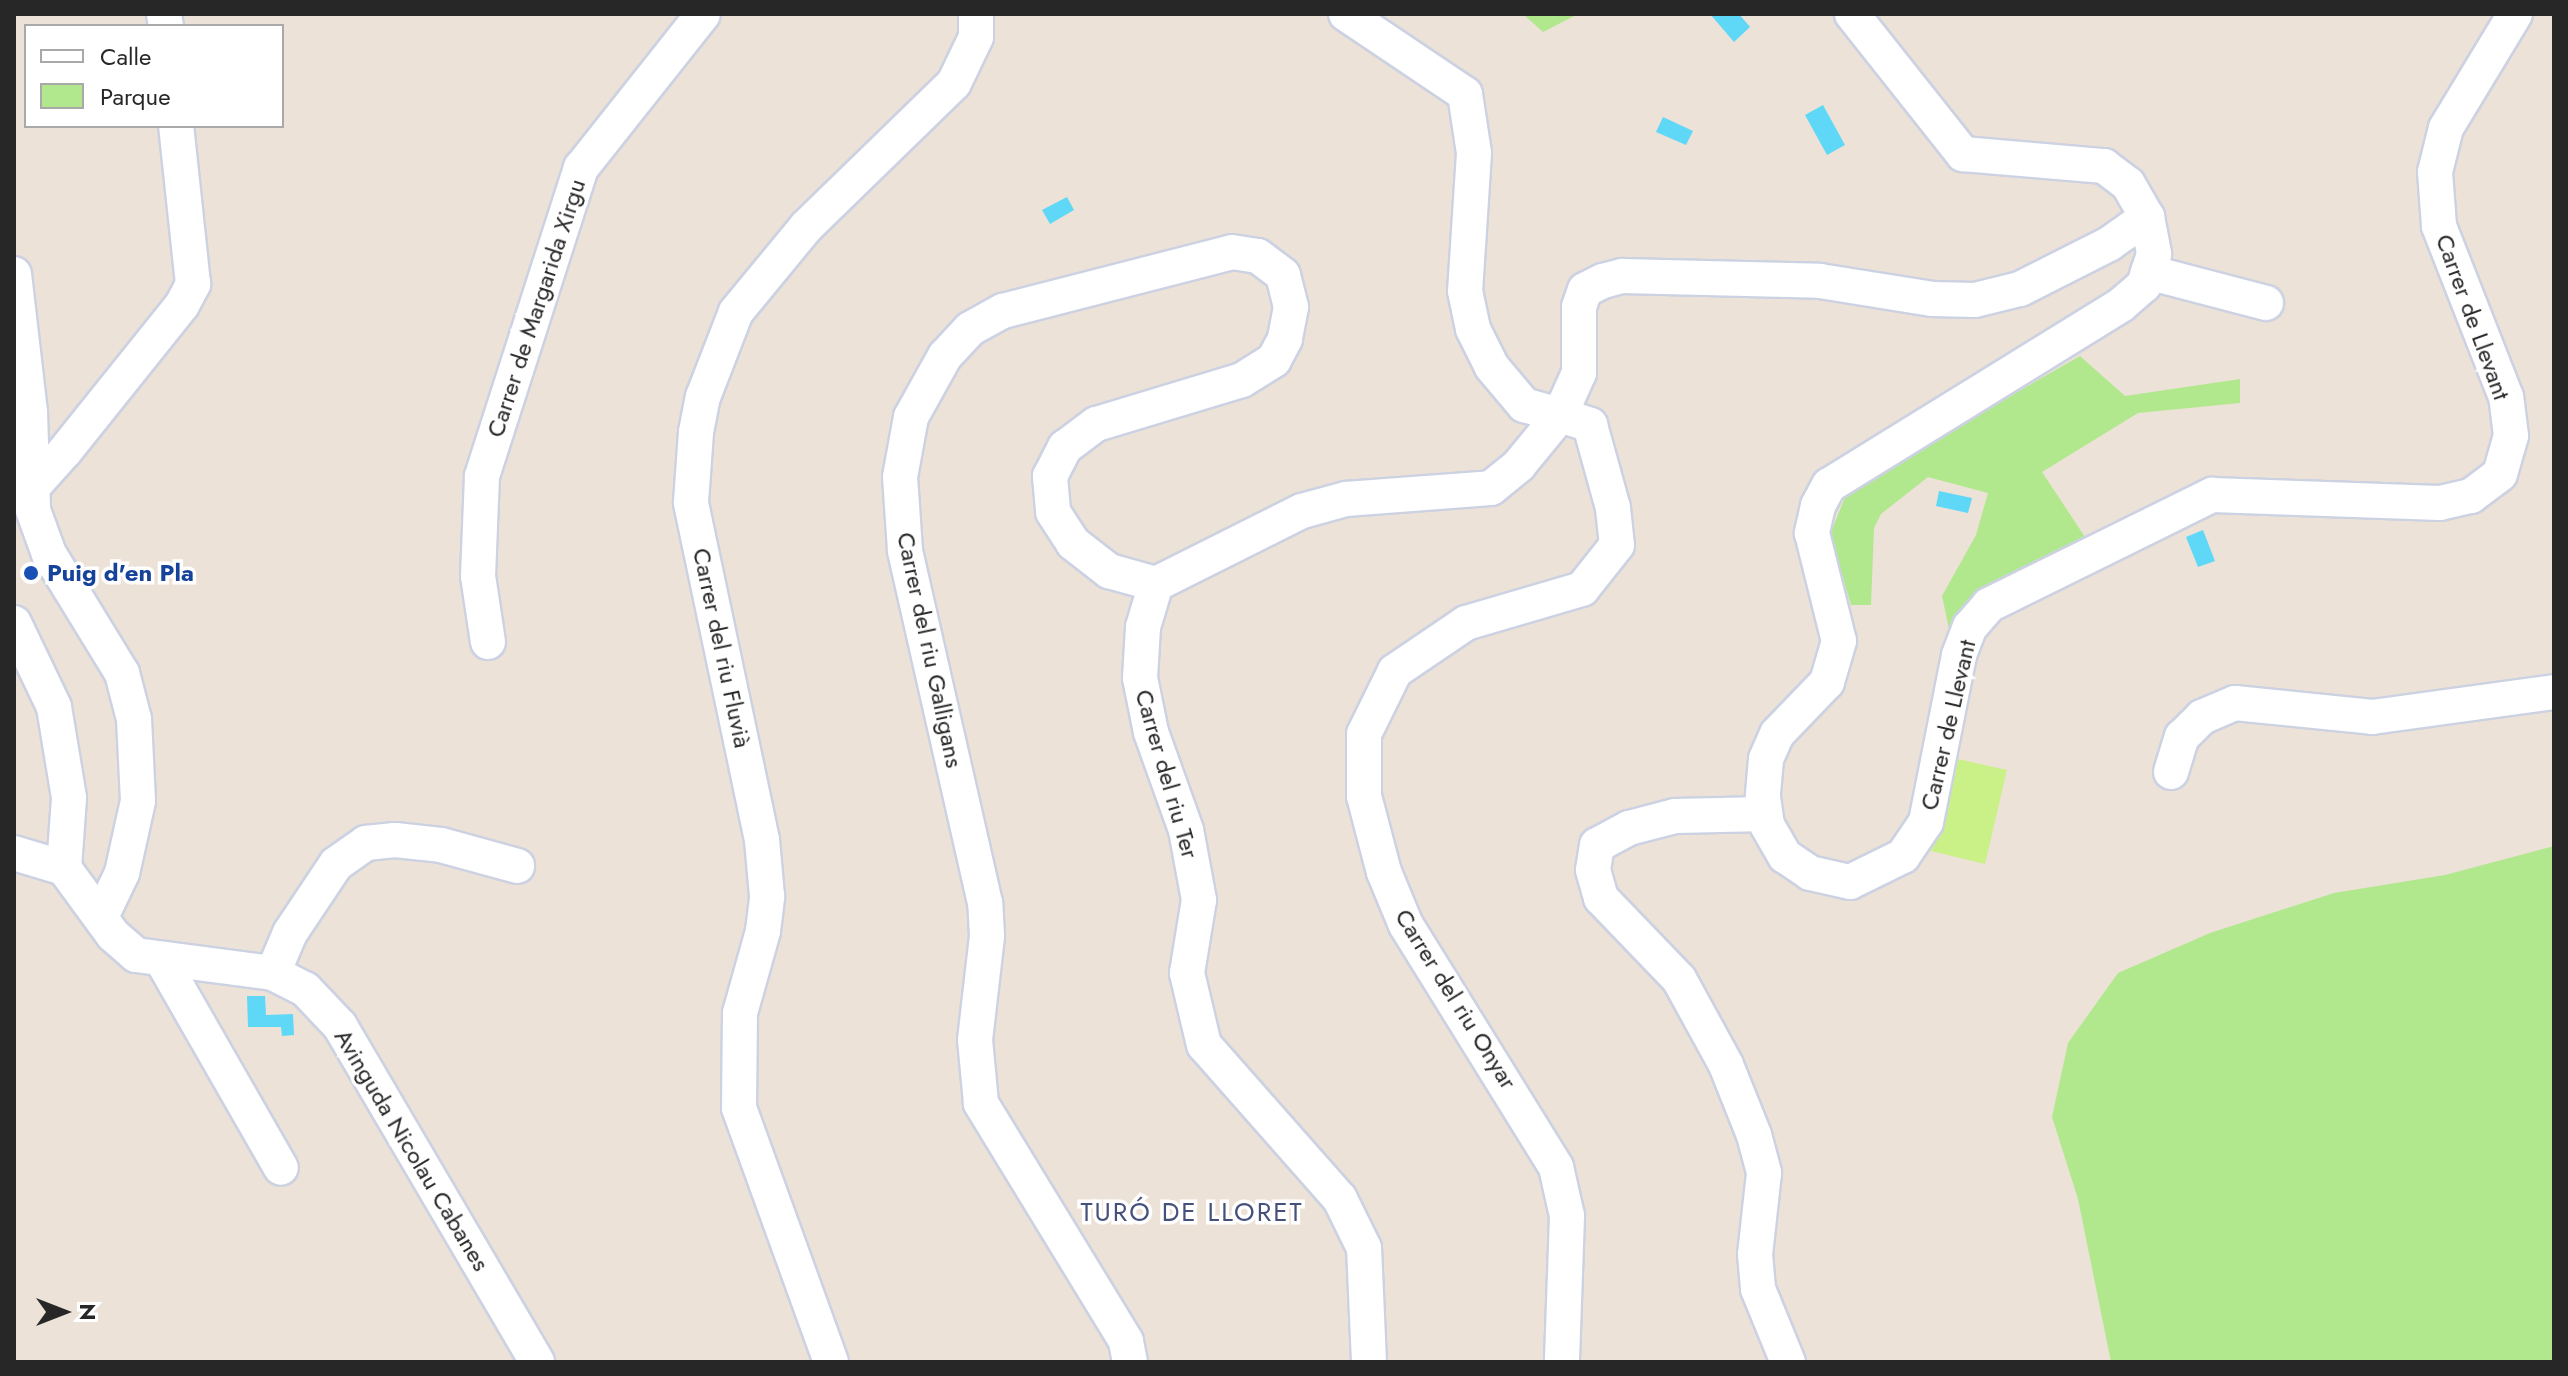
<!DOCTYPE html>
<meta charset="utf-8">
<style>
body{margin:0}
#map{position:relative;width:2568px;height:1376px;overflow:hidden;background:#ece2d7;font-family:Jost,sans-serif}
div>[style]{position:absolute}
.green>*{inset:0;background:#b1e88e}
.pitch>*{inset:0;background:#caf088}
.water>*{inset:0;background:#5fd8f8}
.roads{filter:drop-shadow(2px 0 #ccd2e2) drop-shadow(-2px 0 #ccd2e2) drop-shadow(0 2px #ccd2e2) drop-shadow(0 -2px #ccd2e2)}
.minor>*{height:34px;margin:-17px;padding:0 17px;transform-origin:17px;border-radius:17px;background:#fff}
.dots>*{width:22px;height:22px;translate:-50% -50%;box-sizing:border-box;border:4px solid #fff;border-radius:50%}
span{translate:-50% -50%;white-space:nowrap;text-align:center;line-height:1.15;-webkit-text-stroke:7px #fff;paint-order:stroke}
.street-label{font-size:24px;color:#272727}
.transit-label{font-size:24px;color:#164399;font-weight:700}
.left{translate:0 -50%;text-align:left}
.neighbourhood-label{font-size:26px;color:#45517b;letter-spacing:2px}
.frame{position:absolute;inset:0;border:16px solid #272727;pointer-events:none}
.legend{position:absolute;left:24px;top:24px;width:260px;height:104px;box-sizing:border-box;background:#fff;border:2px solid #a9a9a9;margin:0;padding:10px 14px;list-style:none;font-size:24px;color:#272727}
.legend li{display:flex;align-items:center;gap:16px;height:40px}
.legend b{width:40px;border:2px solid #a9a9a9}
.north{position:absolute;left:24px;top:1272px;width:80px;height:80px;-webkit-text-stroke:6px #fff;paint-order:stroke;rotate:90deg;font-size:22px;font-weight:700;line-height:32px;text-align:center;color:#272727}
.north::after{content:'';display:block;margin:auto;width:28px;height:36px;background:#272727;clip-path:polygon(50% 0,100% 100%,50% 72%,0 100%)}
</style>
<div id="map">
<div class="green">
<div style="clip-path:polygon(1523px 14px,1578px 14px,1543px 32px)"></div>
<div style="clip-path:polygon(2080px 356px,2125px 396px,2240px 379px,2240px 403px,2138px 413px,2042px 472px,2085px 537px,1992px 584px,1951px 638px,1942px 596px,1976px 535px,1988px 493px,1928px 477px,1881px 514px,1874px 528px,1871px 605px,1851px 605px,1830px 535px,1845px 497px,1883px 469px)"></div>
<div style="clip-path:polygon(2554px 846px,2554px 1362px,2111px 1362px,2078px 1199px,2052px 1117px,2068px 1043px,2118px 973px,2210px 933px,2334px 893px,2445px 875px)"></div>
</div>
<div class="pitch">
<div style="clip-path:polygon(1958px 759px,2007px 770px,1985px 864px,1931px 851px,1945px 821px)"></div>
</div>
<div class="water">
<div style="clip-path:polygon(1710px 14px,1739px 14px,1750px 27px,1734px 42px)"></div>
<div style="clip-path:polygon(1823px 105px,1845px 145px,1827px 155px,1805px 115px)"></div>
<div style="clip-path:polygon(1663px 117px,1693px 131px,1686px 145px,1656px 132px)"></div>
<div style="clip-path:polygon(1067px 197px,1074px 210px,1050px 224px,1042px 210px)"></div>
<div style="clip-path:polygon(1939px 491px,1972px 498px,1968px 513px,1936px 506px)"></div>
<div style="clip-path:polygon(2203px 530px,2215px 561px,2198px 567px,2186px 537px)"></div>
<div style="clip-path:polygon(247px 996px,265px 996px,266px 1015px,293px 1014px,294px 1035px,282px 1036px,281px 1027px,248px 1027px)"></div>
</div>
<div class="roads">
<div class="minor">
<div style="left:164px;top:14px;width:12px;rotate:81deg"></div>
<div style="left:1346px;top:14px;width:143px;rotate:33.9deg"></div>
<div style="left:1465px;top:94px;width:60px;rotate:81.3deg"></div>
<div style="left:1474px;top:153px;width:138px;rotate:93.7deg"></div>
<div style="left:1465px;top:291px;width:39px;rotate:78deg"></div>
<div style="left:1473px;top:329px;width:42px;rotate:63.4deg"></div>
<div style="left:1492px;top:367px;width:50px;rotate:49.9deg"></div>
<div style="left:1524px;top:405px;width:37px;rotate:16deg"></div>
<div style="left:1560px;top:415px;width:46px;rotate:-65.7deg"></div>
<div style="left:1579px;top:373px;width:66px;rotate:-90deg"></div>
<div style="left:1579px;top:307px;width:18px;rotate:-71deg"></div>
<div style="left:1585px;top:290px;width:20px;rotate:-27deg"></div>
<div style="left:1603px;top:281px;width:20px;rotate:-15deg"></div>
<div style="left:1622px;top:276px;width:198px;rotate:1.4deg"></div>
<div style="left:1820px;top:281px;width:113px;rotate:9.1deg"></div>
<div style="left:1932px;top:299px;width:43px;rotate:1.3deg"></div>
<div style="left:1975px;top:300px;width:46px;rotate:-13.7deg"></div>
<div style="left:2020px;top:289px;width:100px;rotate:-26.8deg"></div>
<div style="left:2109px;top:244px;width:47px;rotate:-35.4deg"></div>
<div style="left:1852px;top:14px;width:179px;rotate:51.6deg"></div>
<div style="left:1963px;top:154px;width:142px;rotate:4.9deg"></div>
<div style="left:2104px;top:166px;width:30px;rotate:37deg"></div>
<div style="left:2128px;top:184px;width:38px;rotate:60deg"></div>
<div style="left:2147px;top:217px;width:38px;rotate:79deg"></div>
<div style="left:2154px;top:254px;width:33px;rotate:108deg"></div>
<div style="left:2144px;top:285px;width:30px;rotate:139deg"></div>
<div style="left:2121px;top:305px;width:343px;rotate:148.3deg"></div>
<div style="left:1829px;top:485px;width:24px;rotate:118deg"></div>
<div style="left:1818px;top:506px;width:28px;rotate:103deg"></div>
<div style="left:1812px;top:533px;width:111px;rotate:76deg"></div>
<div style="left:1839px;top:641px;width:43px;rotate:106.3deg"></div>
<div style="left:1827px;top:682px;width:72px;rotate:133.9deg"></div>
<div style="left:1777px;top:734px;width:27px;rotate:114deg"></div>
<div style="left:1766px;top:759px;width:38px;rotate:95deg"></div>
<div style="left:1763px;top:797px;width:28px;rotate:82deg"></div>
<div style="left:1767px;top:825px;width:36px;rotate:60deg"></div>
<div style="left:1785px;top:856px;width:30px;rotate:34deg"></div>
<div style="left:1810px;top:873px;width:41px;rotate:12.7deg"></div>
<div style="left:1850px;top:882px;width:59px;rotate:-26.1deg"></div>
<div style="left:1903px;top:856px;width:41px;rotate:-55.9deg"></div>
<div style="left:1926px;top:822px;width:170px;rotate:-78.8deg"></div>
<div style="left:1959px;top:655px;width:30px;rotate:-69deg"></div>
<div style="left:1970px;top:627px;width:29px;rotate:-49deg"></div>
<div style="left:1989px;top:605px;width:249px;rotate:-26.3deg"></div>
<div style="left:2212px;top:495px;width:228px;rotate:2deg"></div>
<div style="left:2440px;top:503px;width:32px;rotate:-13deg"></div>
<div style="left:2471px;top:496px;width:36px;rotate:-37deg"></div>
<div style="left:2500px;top:474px;width:40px;rotate:-74deg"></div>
<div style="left:2511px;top:436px;width:39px;rotate:-97deg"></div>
<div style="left:2506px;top:397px;width:184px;rotate:-111.4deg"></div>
<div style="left:2439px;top:226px;width:54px;rotate:-94.2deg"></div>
<div style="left:2435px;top:172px;width:45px;rotate:-76deg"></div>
<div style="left:2446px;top:128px;width:133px;rotate:-58.8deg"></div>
<div style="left:2148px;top:272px;width:122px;rotate:14.7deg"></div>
<div style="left:14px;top:274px;width:139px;rotate:83.4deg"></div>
<div style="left:30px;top:412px;width:98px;rotate:88.2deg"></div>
<div style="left:33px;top:510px;width:47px;rotate:70deg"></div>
<div style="left:49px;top:554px;width:140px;rotate:58.5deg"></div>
<div style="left:122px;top:673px;width:48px;rotate:75.4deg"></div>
<div style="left:134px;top:719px;width:82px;rotate:87.2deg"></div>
<div style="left:138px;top:801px;width:74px;rotate:102.5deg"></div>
<div style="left:122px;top:873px;width:49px;rotate:115.5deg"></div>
<div style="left:18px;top:490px;width:13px;rotate:-4deg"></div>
<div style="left:31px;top:489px;width:51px;rotate:-48.2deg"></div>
<div style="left:65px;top:451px;width:187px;rotate:-51.3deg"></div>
<div style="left:182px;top:305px;width:24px;rotate:-62deg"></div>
<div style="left:193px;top:284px;width:159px;rotate:-96.1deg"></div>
<div style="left:14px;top:623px;width:93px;rotate:64.5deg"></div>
<div style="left:54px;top:707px;width:92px;rotate:80.6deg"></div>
<div style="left:69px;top:798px;width:70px;rotate:94.1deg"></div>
<div style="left:488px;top:642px;width:67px;rotate:-98.6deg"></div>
<div style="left:478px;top:576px;width:100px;rotate:-87.7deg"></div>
<div style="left:482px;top:476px;width:324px;rotate:-72.2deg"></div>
<div style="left:581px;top:168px;width:196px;rotate:-51.6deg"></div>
<div style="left:2171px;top:772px;width:37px;rotate:-73deg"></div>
<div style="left:2182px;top:737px;width:28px;rotate:-45deg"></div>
<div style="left:2202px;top:717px;width:36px;rotate:-23deg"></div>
<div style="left:2235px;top:703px;width:138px;rotate:5.8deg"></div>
<div style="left:2372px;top:717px;width:184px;rotate:-7.8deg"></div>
<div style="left:1765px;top:814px;width:90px;rotate:178.7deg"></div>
<div style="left:1675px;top:816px;width:48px;rotate:165.4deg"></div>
<div style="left:1629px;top:828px;width:36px;rotate:152deg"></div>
<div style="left:1597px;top:845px;width:25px;rotate:99deg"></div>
<div style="left:1593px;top:870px;width:29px;rotate:74deg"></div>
<div style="left:1601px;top:898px;width:112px;rotate:46.1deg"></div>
<div style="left:1679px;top:979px;width:98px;rotate:61.3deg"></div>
<div style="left:1726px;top:1065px;width:75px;rotate:68.2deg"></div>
<div style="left:1754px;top:1135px;width:39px;rotate:75deg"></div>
<div style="left:1764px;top:1173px;width:81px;rotate:96.3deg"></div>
<div style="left:1755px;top:1254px;width:35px;rotate:85deg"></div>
<div style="left:1758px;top:1289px;width:79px;rotate:67.7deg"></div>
<div style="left:14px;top:853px;width:52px;rotate:16.7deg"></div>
<div style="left:64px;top:868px;width:83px;rotate:53.8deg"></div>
<div style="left:113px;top:935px;width:30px;rotate:41deg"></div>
<div style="left:136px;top:955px;width:138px;rotate:7.5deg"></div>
<div style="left:273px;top:973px;width:36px;rotate:27deg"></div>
<div style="left:305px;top:989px;width:51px;rotate:46.6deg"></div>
<div style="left:340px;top:1026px;width:389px;rotate:59.6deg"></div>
<div style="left:163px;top:962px;width:237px;rotate:60.2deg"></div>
<div style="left:273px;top:973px;width:43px;rotate:-67deg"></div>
<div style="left:290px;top:933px;width:83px;rotate:-56.3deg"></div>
<div style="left:336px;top:864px;width:37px;rotate:-35deg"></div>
<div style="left:366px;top:843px;width:29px;rotate:-6deg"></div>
<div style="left:395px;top:840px;width:46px;rotate:6.2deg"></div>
<div style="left:441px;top:845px;width:79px;rotate:15.4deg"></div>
<div style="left:831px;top:1362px;width:270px;rotate:-109.9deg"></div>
<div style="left:739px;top:1108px;width:95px;rotate:-89.4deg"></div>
<div style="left:740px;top:1013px;width:85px;rotate:-74.3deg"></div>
<div style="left:763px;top:931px;width:35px;rotate:-83deg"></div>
<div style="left:767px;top:896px;width:56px;rotate:-95.1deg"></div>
<div style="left:762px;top:840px;width:345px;rotate:-101.9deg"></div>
<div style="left:691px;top:502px;width:70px;rotate:-85.9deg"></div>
<div style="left:696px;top:432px;width:36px;rotate:-79deg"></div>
<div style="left:703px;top:397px;width:91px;rotate:-68.8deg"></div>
<div style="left:736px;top:312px;width:110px;rotate:-50.5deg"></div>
<div style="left:806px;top:227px;width:206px;rotate:-44.2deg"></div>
<div style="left:954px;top:83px;width:51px;rotate:-64.4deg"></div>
<div style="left:976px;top:37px;width:23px;rotate:-90deg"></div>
<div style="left:1130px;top:1362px;width:21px;rotate:-101deg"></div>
<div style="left:1126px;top:1341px;width:279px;rotate:-121.4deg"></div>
<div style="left:981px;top:1103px;width:63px;rotate:-95.4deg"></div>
<div style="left:975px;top:1040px;width:105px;rotate:-83.4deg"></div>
<div style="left:987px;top:936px;width:33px;rotate:-93deg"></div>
<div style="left:985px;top:903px;width:362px;rotate:-102.8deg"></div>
<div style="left:905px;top:550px;width:73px;rotate:-93.9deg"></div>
<div style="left:900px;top:477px;width:61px;rotate:-79.6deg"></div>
<div style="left:911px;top:417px;width:70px;rotate:-60.9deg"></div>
<div style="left:945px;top:356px;width:37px;rotate:-47deg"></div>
<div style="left:970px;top:329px;width:38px;rotate:-29deg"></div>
<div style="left:1003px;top:311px;width:236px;rotate:-14.4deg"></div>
<div style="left:1232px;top:252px;width:26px;rotate:9deg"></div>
<div style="left:1258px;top:256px;width:31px;rotate:37deg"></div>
<div style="left:1283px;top:275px;width:33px;rotate:76deg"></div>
<div style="left:1291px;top:307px;width:33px;rotate:101deg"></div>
<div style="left:1285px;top:339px;width:24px;rotate:118deg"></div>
<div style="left:1274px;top:360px;width:38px;rotate:148deg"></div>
<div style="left:1242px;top:380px;width:152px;rotate:163.2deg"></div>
<div style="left:1096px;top:424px;width:39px;rotate:143deg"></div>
<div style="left:1065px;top:447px;width:33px;rotate:117deg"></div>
<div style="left:1050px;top:476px;width:36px;rotate:85deg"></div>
<div style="left:1053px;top:512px;width:37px;rotate:57deg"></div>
<div style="left:1073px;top:543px;width:46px;rotate:37.9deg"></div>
<div style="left:1109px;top:571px;width:49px;rotate:15.5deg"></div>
<div style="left:1369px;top:1362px;width:114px;rotate:-92.5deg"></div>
<div style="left:1364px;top:1248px;width:55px;rotate:-116.1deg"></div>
<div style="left:1340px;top:1199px;width:205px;rotate:-131.4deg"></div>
<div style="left:1204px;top:1045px;width:74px;rotate:-103.3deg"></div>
<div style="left:1187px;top:973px;width:74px;rotate:-80.7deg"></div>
<div style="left:1199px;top:900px;width:71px;rotate:-100.5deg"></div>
<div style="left:1186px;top:830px;width:104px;rotate:-109.7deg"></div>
<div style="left:1151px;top:732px;width:55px;rotate:-101.5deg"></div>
<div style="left:1140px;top:678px;width:51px;rotate:-86.6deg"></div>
<div style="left:1143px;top:627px;width:45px;rotate:-73.2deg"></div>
<div style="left:1156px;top:584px;width:163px;rotate:-26.6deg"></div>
<div style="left:1302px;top:511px;width:46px;rotate:-15.3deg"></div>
<div style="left:1346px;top:499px;width:145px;rotate:-4.3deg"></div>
<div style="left:1491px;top:488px;width:36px;rotate:-39deg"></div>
<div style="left:1519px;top:465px;width:65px;rotate:-50.6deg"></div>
<div style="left:1560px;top:415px;width:32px;rotate:18deg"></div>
<div style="left:1590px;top:425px;width:86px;rotate:74.5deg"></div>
<div style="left:1613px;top:508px;width:37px;rotate:84deg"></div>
<div style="left:1617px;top:545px;width:56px;rotate:128.5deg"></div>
<div style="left:1582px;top:589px;width:121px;rotate:163.7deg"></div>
<div style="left:1466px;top:623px;width:86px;rotate:145.9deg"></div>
<div style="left:1395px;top:671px;width:70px;rotate:116.2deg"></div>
<div style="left:1364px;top:734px;width:62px;rotate:90deg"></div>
<div style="left:1364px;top:796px;width:79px;rotate:75.3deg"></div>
<div style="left:1384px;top:872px;width:57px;rotate:67.5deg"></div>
<div style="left:1406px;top:925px;width:285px;rotate:58.2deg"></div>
<div style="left:1556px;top:1167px;width:50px;rotate:77.3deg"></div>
<div style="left:1567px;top:1216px;width:146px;rotate:92deg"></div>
</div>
</div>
<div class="dots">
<div style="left:31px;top:573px;background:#1a4fb4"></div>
</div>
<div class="street-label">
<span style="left:536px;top:308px;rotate:-72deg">Carrer de Margarida Xirgu</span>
<span style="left:2473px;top:317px;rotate:70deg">Carrer de Llevant</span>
<span style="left:722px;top:648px;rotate:78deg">Carrer del riu Fluvià</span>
<span style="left:930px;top:650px;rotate:78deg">Carrer del riu Galligans</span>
<span style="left:1948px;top:725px;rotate:-77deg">Carrer de Llevant</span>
<span style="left:1167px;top:774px;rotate:74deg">Carrer del riu Ter</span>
<span style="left:1456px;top:999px;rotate:58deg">Carrer del riu Onyar</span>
<span style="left:412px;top:1150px;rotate:59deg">Avinguda Nicolau Cabanes</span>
</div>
<div class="transit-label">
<span class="left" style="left:47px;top:573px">Puig d'en Pla</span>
</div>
<div class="neighbourhood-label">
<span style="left:1192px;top:1213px">TURÓ DE LLORET</span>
</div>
<div class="frame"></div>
<ul class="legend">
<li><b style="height:10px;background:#fff"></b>Calle</li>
<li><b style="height:22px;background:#b1e88e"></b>Parque</li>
</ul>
<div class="north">N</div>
</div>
